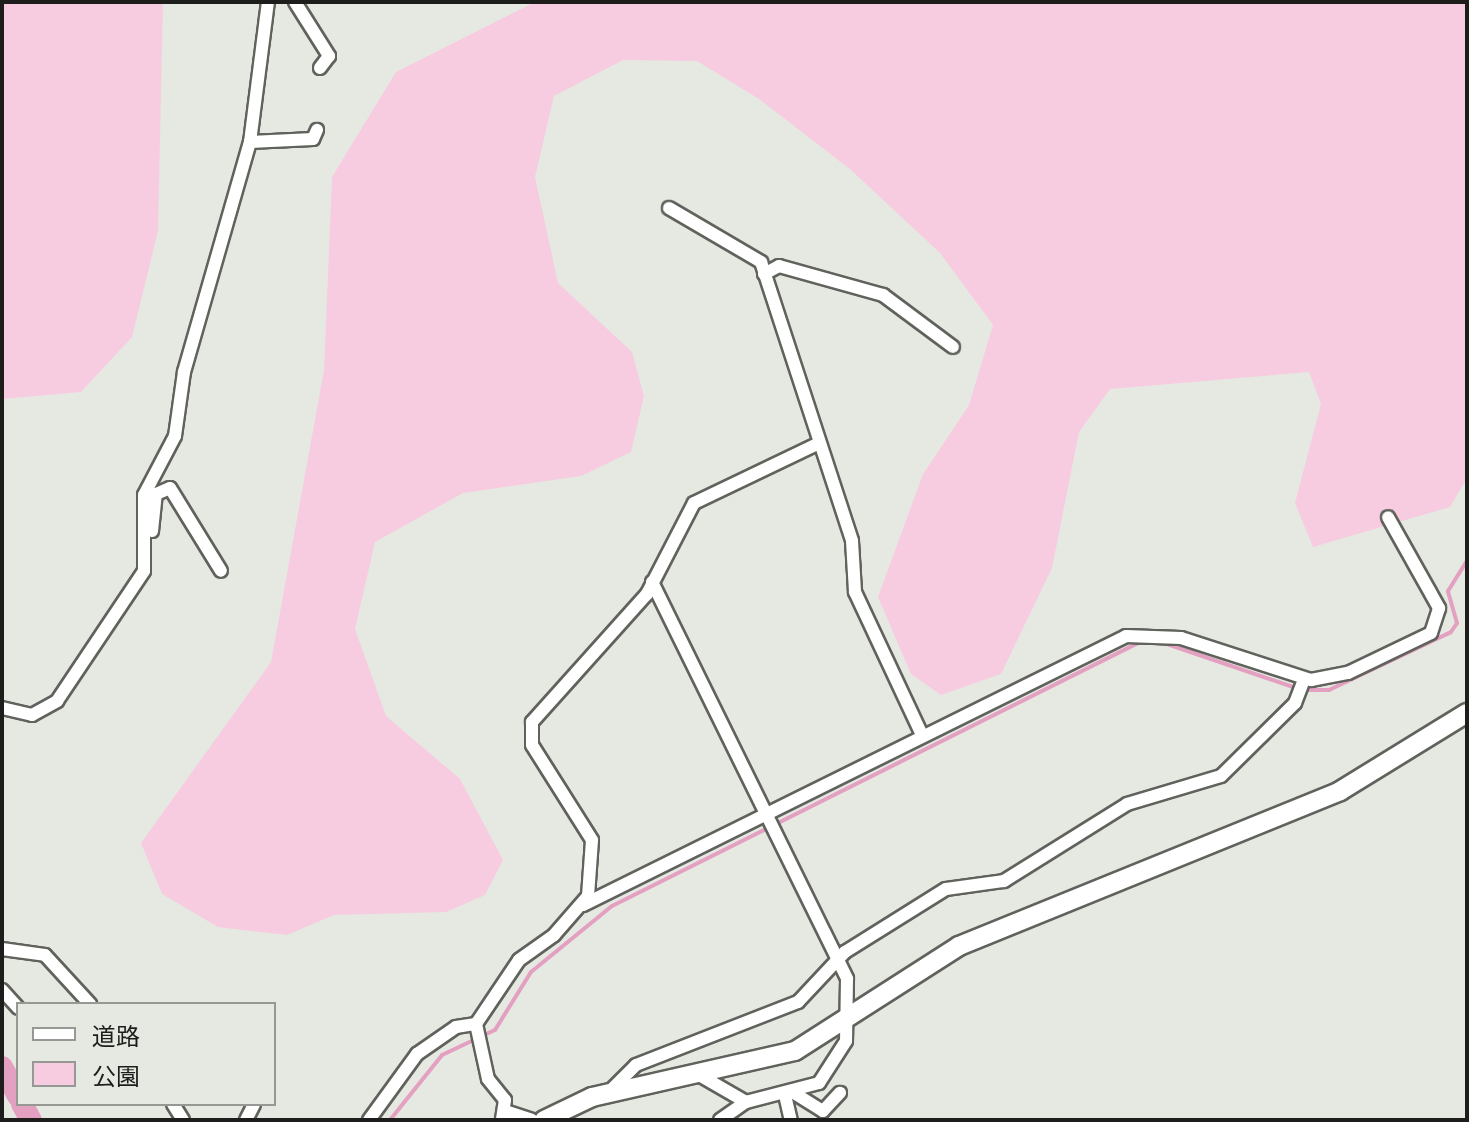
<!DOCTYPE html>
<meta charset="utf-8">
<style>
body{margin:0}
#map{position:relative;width:1469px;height:1122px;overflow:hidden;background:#e6e9e2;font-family:Montserrat,"Noto Sans JP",sans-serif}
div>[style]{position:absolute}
.green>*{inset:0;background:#f7cce0}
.stream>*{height:4px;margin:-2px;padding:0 2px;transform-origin:2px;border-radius:2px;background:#e4a0c1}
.river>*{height:22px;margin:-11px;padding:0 11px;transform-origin:11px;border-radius:11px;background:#e4a0c1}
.roads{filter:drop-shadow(2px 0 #60625c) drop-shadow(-2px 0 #60625c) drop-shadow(0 2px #60625c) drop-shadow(0 -2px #60625c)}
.street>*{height:12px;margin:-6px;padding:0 6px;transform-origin:6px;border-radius:6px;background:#fff}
.secondary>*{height:18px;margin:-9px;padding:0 9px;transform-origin:9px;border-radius:9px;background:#fff}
span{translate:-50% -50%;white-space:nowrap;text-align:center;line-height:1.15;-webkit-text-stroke:6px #e6e9e2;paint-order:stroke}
.frame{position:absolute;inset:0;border:4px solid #1d1e1c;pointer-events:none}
.legend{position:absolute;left:16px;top:1002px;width:260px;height:104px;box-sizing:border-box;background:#e6e9e2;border:2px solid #969893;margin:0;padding:10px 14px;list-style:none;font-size:24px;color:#1d1e1c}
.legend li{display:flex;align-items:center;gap:16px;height:40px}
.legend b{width:40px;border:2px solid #969893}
</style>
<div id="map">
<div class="green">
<div style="clip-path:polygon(2px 2px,163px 2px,158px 231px,132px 337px,81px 392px,2px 399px)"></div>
<div style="clip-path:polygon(535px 2px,1467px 2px,1467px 478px,1450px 507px,1313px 547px,1295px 503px,1321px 404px,1309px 372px,1110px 389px,1079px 432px,1052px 568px,1001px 674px,941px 695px,911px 674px,878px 597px,923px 474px,969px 405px,993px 325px,940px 253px,851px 170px,759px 99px,697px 61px,623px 60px,554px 96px,535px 177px,558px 283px,632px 352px,644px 396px,631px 452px,581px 476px,463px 493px,375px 542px,355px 629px,386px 716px,460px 779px,503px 860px,485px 895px,446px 912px,334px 915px,287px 935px,218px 927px,162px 894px,141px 843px,271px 662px,324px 370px,332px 177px,396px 72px)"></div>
</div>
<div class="stream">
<div style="left:1164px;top:643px;width:146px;rotate:18.8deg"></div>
<div style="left:1302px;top:690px;width:27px"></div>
<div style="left:1329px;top:690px;width:135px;rotate:-25.4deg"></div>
<div style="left:1451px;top:632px;width:11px;rotate:-56deg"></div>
<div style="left:1457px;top:623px;width:33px;rotate:-106deg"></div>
<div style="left:1448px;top:591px;width:36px;rotate:-58deg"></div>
<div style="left:390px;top:1120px;width:83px;rotate:-51.3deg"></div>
<div style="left:442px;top:1055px;width:59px;rotate:-25.3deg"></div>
<div style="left:495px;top:1030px;width:68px;rotate:-58.2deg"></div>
<div style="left:531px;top:972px;width:104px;rotate:-39.2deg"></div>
<div style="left:612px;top:906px;width:590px;rotate:-26.57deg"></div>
</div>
<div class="river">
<div style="left:2px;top:1067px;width:33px;rotate:61deg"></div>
<div style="left:22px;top:1104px;width:18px;rotate:61deg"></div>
</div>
<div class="roads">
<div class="street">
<div style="left:295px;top:2px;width:64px;rotate:57.8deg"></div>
<div style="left:329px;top:56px;width:15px;rotate:127deg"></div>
<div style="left:250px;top:142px;width:63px;rotate:-2.7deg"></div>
<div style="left:313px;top:139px;width:10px;rotate:-66deg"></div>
<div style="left:669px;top:208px;width:107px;rotate:30.4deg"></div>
<div style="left:761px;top:262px;width:293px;rotate:71.9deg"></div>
<div style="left:852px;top:541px;width:51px;rotate:86.6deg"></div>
<div style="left:855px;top:592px;width:158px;rotate:64.9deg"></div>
<div style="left:764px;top:274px;width:17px;rotate:-28deg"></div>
<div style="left:779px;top:266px;width:108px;rotate:15.6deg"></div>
<div style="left:883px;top:295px;width:87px;rotate:36.6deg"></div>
<div style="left:152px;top:531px;width:37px;rotate:-84deg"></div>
<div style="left:156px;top:494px;width:15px;rotate:-23deg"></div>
<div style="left:170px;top:488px;width:97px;rotate:58.4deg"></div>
<div style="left:652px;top:582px;width:442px;rotate:63.8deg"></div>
<div style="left:847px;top:979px;width:62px;rotate:90.9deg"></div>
<div style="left:846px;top:1041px;width:50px;rotate:122.7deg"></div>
<div style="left:819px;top:1083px;width:75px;rotate:165.4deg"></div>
<div style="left:746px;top:1102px;width:52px;rotate:-150deg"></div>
<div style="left:2px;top:708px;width:31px;rotate:13deg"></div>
<div style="left:32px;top:715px;width:29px;rotate:-29deg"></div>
<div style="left:57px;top:701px;width:156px;rotate:-56.2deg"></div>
<div style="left:144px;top:571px;width:76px;rotate:-90deg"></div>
<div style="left:144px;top:495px;width:67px;rotate:-62.3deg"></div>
<div style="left:175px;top:436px;width:65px;rotate:-82deg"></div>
<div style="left:184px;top:372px;width:239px;rotate:-74deg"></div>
<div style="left:250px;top:142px;width:141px;rotate:-82.7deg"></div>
<div style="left:583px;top:905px;width:606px;rotate:-26.35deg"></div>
<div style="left:1126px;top:636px;width:55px;rotate:2.1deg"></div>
<div style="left:1181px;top:638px;width:137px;rotate:17.9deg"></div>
<div style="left:1311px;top:680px;width:38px;rotate:-11deg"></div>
<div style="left:1348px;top:673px;width:92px;rotate:-25.7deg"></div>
<div style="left:1431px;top:633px;width:26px;rotate:-72deg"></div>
<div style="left:1439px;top:608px;width:104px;rotate:-119.3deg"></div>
<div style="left:2px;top:949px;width:43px;rotate:7.9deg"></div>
<div style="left:45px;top:955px;width:67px;rotate:47.4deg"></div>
<div style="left:2px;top:990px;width:24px;rotate:48deg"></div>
<div style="left:476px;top:1024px;width:56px;rotate:77.7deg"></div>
<div style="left:488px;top:1079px;width:27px;rotate:51deg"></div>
<div style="left:505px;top:1100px;width:20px;rotate:99deg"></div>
<div style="left:609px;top:1092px;width:38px;rotate:-45deg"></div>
<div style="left:636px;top:1065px;width:174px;rotate:-21.3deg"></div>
<div style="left:798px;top:1002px;width:69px;rotate:-46.8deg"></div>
<div style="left:845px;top:952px;width:119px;rotate:-32deg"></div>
<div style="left:946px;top:889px;width:59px;rotate:-7.9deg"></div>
<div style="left:1004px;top:881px;width:145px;rotate:-32deg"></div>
<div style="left:1127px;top:804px;width:98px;rotate:-16.6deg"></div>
<div style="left:1221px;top:776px;width:104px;rotate:-44.6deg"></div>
<div style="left:1295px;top:703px;width:25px;rotate:-69deg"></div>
<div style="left:794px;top:1093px;width:34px;rotate:32deg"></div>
<div style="left:823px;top:1111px;width:25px;rotate:-47deg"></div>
<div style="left:785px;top:1095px;width:26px;rotate:77deg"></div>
<div style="left:173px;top:1104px;width:19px;rotate:58deg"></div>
<div style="left:505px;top:1111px;width:28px;rotate:18deg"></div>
<div style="left:246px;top:1120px;width:18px;rotate:-63deg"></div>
<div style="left:369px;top:1120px;width:82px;rotate:-54deg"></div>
<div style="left:417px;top:1054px;width:47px;rotate:-34.7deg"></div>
<div style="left:456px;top:1027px;width:20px;rotate:-9deg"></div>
<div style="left:476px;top:1024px;width:77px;rotate:-56.1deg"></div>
<div style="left:519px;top:960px;width:43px;rotate:-35.5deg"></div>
<div style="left:554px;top:935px;width:52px;rotate:-48.9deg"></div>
<div style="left:588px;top:896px;width:56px;rotate:-85.9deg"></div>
<div style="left:592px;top:840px;width:112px;rotate:-122.3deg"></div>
<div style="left:532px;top:745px;width:23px;rotate:-90deg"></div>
<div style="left:532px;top:722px;width:172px;rotate:-48.1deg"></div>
<div style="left:647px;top:594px;width:102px;rotate:-62.7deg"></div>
<div style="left:694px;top:503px;width:139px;rotate:-25.6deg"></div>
<div style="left:720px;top:1120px;width:32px;rotate:-35deg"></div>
</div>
<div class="secondary">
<div style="left:544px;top:1120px;width:53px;rotate:-25.6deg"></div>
<div style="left:592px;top:1097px;width:208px;rotate:-12.8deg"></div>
<div style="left:795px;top:1051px;width:195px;rotate:-32.6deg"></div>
<div style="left:959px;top:946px;width:411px;rotate:-22.1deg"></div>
<div style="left:1340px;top:791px;width:149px;rotate:-31.6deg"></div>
</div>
</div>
<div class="frame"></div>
<ul class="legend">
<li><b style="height:10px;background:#fff"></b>道路</li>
<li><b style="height:22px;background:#f7cce0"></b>公園</li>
</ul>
</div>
